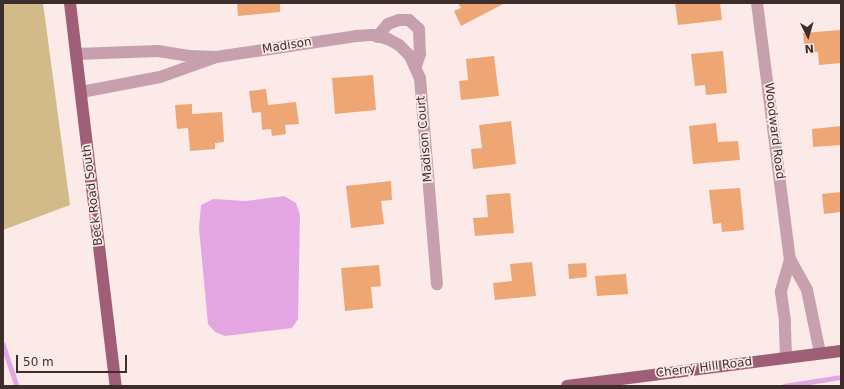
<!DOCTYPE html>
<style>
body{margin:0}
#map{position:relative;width:844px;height:389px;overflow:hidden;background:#fbeae8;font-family:"DejaVu Sans",sans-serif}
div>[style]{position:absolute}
.green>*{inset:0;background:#d2bb89}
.water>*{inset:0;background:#e3a6e2}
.stream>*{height:4.5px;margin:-2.25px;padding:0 2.25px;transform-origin:2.25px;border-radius:2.25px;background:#e3a6e2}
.building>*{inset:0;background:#eea774}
.minor>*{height:12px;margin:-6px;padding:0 6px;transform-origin:6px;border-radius:6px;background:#c7a0ad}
.major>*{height:12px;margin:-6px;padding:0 6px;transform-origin:6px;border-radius:6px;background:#a05e76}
span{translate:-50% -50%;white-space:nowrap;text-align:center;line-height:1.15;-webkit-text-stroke:3.5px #fbeae8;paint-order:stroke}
.street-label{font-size:12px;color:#3d2e2c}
.frame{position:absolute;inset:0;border:4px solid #3d2e2c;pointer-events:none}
.north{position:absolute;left:788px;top:16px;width:40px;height:40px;-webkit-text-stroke:3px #fbeae8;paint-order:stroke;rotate:175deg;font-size:11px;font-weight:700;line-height:16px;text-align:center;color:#3d2e2c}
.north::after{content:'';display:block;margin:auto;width:14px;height:18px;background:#3d2e2c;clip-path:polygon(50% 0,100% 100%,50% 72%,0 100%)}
.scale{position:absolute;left:16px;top:355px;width:111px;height:18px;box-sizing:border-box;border:2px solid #3d2e2c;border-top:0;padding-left:5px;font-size:12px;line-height:14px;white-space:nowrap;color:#3d2e2c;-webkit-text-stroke:3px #fbeae8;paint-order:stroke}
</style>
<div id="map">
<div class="green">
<div style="clip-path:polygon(3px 3px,43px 3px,70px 205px,3px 230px)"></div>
</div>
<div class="water">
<div style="clip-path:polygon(284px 196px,296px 203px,300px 215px,298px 319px,292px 328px,225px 336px,215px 332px,208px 324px,199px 228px,201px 205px,213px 199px,246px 201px)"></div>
</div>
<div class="stream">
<div style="left:3px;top:344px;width:44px;rotate:71.6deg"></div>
<div style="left:784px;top:386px;width:58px;rotate:-9deg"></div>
</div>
<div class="building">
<div style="clip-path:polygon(237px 3px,280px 3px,280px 12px,238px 16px)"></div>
<div style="clip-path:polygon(458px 3px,505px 3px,461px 26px,454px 11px,461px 8px)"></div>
<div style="clip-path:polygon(675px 3px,720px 3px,722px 20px,678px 25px)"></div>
<div style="clip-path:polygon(840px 30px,841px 63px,819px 65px,818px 52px,805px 54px,803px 33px)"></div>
<div style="clip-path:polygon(723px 51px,727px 93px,706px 95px,705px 85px,695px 86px,691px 54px)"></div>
<div style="clip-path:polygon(494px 56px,499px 96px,461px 100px,459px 81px,468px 80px,466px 59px)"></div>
<div style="clip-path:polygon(373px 75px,376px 110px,335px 114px,332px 78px)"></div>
<div style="clip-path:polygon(266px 89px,268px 105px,296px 102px,299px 124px,285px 125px,286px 134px,272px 136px,271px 129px,262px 130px,261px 112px,252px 113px,249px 91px)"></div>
<div style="clip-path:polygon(192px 104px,192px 114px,222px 112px,224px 142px,215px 143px,215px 149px,190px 151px,188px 128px,177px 129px,175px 105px)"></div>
<div style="clip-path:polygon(511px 121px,516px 164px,473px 169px,471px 149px,482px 148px,479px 125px)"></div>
<div style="clip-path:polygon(716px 123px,718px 142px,738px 141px,740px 160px,693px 164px,689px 126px)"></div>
<div style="clip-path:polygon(841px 126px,841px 145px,813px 147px,812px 129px)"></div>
<div style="clip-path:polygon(391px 181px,392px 200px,381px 201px,384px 224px,351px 228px,346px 186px)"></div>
<div style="clip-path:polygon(740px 188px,744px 230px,722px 232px,721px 223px,713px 224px,709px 190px)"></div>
<div style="clip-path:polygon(841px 192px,841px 212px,824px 214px,822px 194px)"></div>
<div style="clip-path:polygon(510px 193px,514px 233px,475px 236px,473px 218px,488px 217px,486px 195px)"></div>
<div style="clip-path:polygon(532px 262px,536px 296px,495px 300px,493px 283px,512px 281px,510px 264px)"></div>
<div style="clip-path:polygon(586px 263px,587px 277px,569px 279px,568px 264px)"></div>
<div style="clip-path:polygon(379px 265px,381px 286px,371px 287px,373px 308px,345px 311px,341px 268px)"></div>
<div style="clip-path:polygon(626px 274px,628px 294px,597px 296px,595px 276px)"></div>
</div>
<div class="minor">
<div style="left:757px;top:3px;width:258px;rotate:82.7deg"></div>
<div style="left:790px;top:259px;width:35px;rotate:61deg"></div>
<div style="left:807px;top:290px;width:64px;rotate:78.3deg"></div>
<div style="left:377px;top:37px;width:17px;rotate:-50deg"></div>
<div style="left:388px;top:24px;width:12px;rotate:-20deg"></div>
<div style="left:399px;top:20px;width:10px"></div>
<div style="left:409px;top:20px;width:13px;rotate:42deg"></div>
<div style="left:419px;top:29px;width:25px;rotate:88deg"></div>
<div style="left:420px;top:54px;width:13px;rotate:108deg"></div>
<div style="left:76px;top:54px;width:82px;rotate:-2.1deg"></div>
<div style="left:158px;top:51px;width:31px;rotate:9deg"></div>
<div style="left:189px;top:56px;width:27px;rotate:2deg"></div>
<div style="left:216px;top:57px;width:59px;rotate:160.3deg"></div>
<div style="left:160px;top:77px;width:80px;rotate:169.2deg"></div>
<div style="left:216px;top:57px;width:143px;rotate:-8.5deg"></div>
<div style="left:357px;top:36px;width:16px;rotate:-4deg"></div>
<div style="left:373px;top:35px;width:16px;rotate:15deg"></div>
<div style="left:388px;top:39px;width:13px;rotate:29deg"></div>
<div style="left:399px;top:45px;width:16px;rotate:45deg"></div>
<div style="left:410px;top:56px;width:24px;rotate:66deg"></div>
<div style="left:420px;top:78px;width:207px;rotate:85.3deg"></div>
<div style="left:786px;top:357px;width:36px;rotate:-92deg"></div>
<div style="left:785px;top:321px;width:30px;rotate:-98deg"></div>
<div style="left:781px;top:291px;width:33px;rotate:-74deg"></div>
</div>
<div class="major">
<div style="left:70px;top:3px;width:386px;rotate:83.2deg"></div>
<div style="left:567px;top:386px;width:276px;rotate:-7.3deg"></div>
</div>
<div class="street-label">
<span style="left:287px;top:46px;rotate:-9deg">Madison</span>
<span style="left:774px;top:131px;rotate:83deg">Woodward Road</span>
<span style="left:425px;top:139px;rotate:-95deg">Madison Court</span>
<span style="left:93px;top:195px;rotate:-97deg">Beck Road South</span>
<span style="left:704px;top:368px;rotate:-7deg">Cherry Hill Road</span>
</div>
<div class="frame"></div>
<div class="north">N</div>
<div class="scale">50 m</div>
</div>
